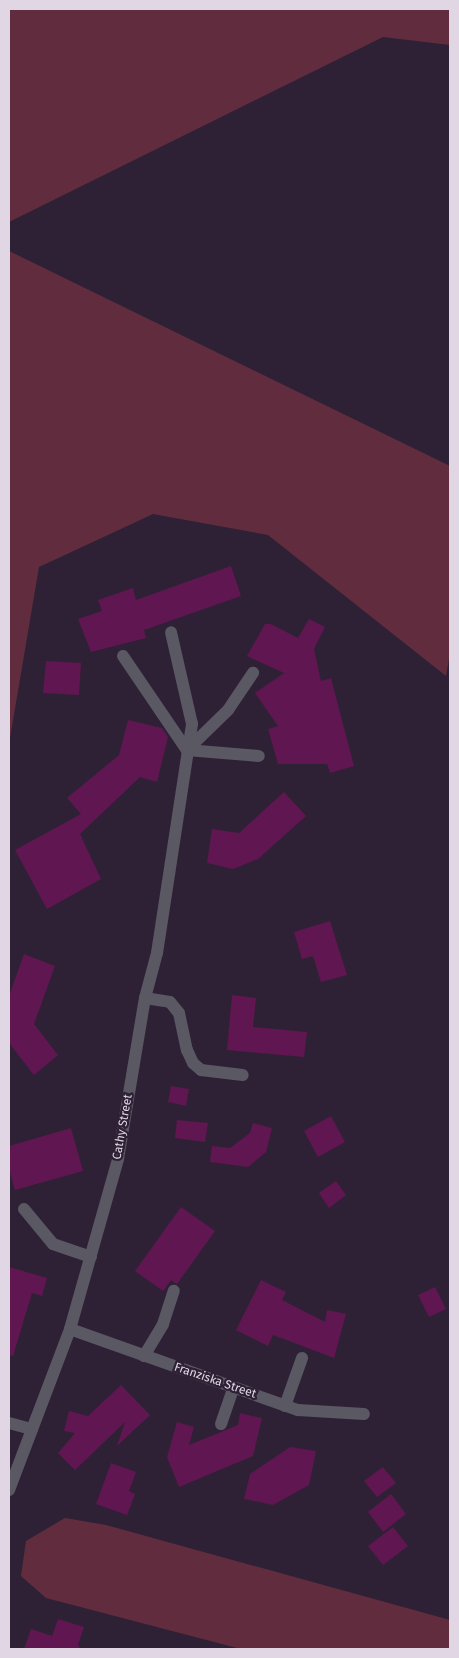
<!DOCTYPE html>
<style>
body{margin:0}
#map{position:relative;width:459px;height:1658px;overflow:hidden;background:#2f2135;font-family:"Fira Sans",sans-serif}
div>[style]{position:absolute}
.green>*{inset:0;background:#612d3e}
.building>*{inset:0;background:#601650}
.minor>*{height:12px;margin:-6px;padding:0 6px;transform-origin:6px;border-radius:6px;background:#595863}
span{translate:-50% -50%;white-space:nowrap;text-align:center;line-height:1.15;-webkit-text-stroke:4.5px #2f2135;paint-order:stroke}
.street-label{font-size:12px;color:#e0d6e4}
.frame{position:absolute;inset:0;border:10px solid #e0d6e4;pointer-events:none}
</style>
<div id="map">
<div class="green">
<div style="clip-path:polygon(9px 9px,450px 9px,450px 45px,383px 37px,9px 222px)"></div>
<div style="clip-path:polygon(9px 251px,450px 466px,450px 653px,446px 676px,268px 535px,153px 514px,39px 567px,9px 744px)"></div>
<div style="clip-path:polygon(65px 1518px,106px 1525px,450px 1620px,450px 1649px,241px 1649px,46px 1598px,21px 1576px,26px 1541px)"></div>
</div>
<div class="building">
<div style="clip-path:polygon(231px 566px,241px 596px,144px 630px,146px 638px,91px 652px,78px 619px,102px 611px,98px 600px,133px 588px,136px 600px)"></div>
<div style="clip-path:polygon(309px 619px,325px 627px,314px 649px,321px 681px,331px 678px,354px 766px,330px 773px,327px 764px,278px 764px,268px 729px,278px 726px,255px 693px,284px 673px,247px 656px,265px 624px,271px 624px,298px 638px)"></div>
<div style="clip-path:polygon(46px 661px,81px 663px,79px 695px,43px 693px)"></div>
<div style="clip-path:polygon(128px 720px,162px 728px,168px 737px,157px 782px,140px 777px,80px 834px,101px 879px,47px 909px,15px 850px,81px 814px,67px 798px,119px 755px)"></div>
<div style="clip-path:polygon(284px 792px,306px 816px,258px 859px,233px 869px,207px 863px,212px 829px,239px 833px)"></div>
<div style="clip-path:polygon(330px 921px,347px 975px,321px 982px,313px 956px,302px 959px,294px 932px)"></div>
<div style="clip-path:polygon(24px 954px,55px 966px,34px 1024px,58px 1055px,34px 1075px,9px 1043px,9px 996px)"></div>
<div style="clip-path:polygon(232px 995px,256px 998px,253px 1027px,307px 1032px,304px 1057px,227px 1050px)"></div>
<div style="clip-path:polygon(171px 1086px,189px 1089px,186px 1106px,168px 1102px)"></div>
<div style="clip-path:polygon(331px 1116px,345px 1142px,318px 1157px,304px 1131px)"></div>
<div style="clip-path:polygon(177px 1120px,208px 1123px,205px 1142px,175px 1138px)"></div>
<div style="clip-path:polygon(253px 1123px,272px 1128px,266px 1152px,248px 1167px,210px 1162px,212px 1146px,230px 1148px,250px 1133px)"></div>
<div style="clip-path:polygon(71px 1128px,83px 1171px,15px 1190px,9px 1169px,9px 1146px)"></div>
<div style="clip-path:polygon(336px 1181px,346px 1195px,329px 1208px,319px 1193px)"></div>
<div style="clip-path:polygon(181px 1207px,215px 1231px,177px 1284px,171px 1280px,163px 1291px,135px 1271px)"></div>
<div style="clip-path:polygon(9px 1267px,47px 1278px,42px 1296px,32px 1293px,13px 1356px,9px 1355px)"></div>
<div style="clip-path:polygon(261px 1280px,286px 1292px,282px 1300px,325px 1322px,327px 1310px,346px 1314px,334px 1358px,273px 1335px,268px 1346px,236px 1330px)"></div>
<div style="clip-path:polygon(435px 1287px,446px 1309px,429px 1317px,418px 1295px)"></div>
<div style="clip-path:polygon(121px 1385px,150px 1415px,117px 1446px,125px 1422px,75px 1470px,58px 1453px,75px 1433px,64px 1431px,69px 1411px,88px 1416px)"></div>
<div style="clip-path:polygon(240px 1413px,262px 1418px,253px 1456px,179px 1487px,167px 1457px,177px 1422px,194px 1427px,189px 1445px,238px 1425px)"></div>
<div style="clip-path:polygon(290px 1447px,316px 1451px,309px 1485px,273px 1505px,244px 1499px,250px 1474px)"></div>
<div style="clip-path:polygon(111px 1463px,136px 1472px,129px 1491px,135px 1494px,127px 1515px,96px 1504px)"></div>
<div style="clip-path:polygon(383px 1467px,396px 1483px,377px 1497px,364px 1481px)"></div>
<div style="clip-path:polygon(391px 1494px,406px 1514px,383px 1532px,368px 1512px)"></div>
<div style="clip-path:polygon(393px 1527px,408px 1546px,383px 1565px,368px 1546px)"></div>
<div style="clip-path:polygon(58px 1619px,84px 1627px,78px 1645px,81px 1649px,24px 1649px,31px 1629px,52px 1636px)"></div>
</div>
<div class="minor">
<div style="left:123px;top:656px;width:114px;rotate:55.8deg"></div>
<div style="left:187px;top:750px;width:57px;rotate:-44.3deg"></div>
<div style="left:228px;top:710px;width:45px;rotate:-56deg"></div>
<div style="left:187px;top:750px;width:72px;rotate:4.8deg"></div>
<div style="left:145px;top:998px;width:25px;rotate:9deg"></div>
<div style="left:170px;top:1002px;width:14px;rotate:51deg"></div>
<div style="left:179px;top:1013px;width:38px;rotate:78deg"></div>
<div style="left:187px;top:1050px;width:14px;rotate:65deg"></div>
<div style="left:193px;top:1063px;width:11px;rotate:41deg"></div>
<div style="left:201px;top:1070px;width:42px;rotate:6.8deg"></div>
<div style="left:24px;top:1209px;width:45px;rotate:50.4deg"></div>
<div style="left:53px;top:1244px;width:40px;rotate:18.9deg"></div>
<div style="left:70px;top:1329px;width:242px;rotate:19.6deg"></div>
<div style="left:298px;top:1410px;width:66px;rotate:3.5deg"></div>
<div style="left:144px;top:1356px;width:37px;rotate:-59deg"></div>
<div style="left:163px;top:1324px;width:35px;rotate:-72deg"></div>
<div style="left:285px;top:1406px;width:51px;rotate:-70.5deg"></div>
<div style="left:9px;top:1423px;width:24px;rotate:15deg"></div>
<div style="left:221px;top:1424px;width:39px;rotate:-71deg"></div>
<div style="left:9px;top:1490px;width:172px;rotate:-69.2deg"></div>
<div style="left:70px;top:1329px;width:177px;rotate:-74.2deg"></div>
<div style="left:118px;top:1159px;width:163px;rotate:-80.5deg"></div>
<div style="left:145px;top:998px;width:47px;rotate:-75.1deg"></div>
<div style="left:157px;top:953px;width:232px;rotate:-81.3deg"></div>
<div style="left:192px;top:724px;width:94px;rotate:-102.9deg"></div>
</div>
<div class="street-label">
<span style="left:123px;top:1127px;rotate:-80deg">Cathy Street</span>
<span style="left:215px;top:1381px;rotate:19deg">Franziska Street</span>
</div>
<div class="frame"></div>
</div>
